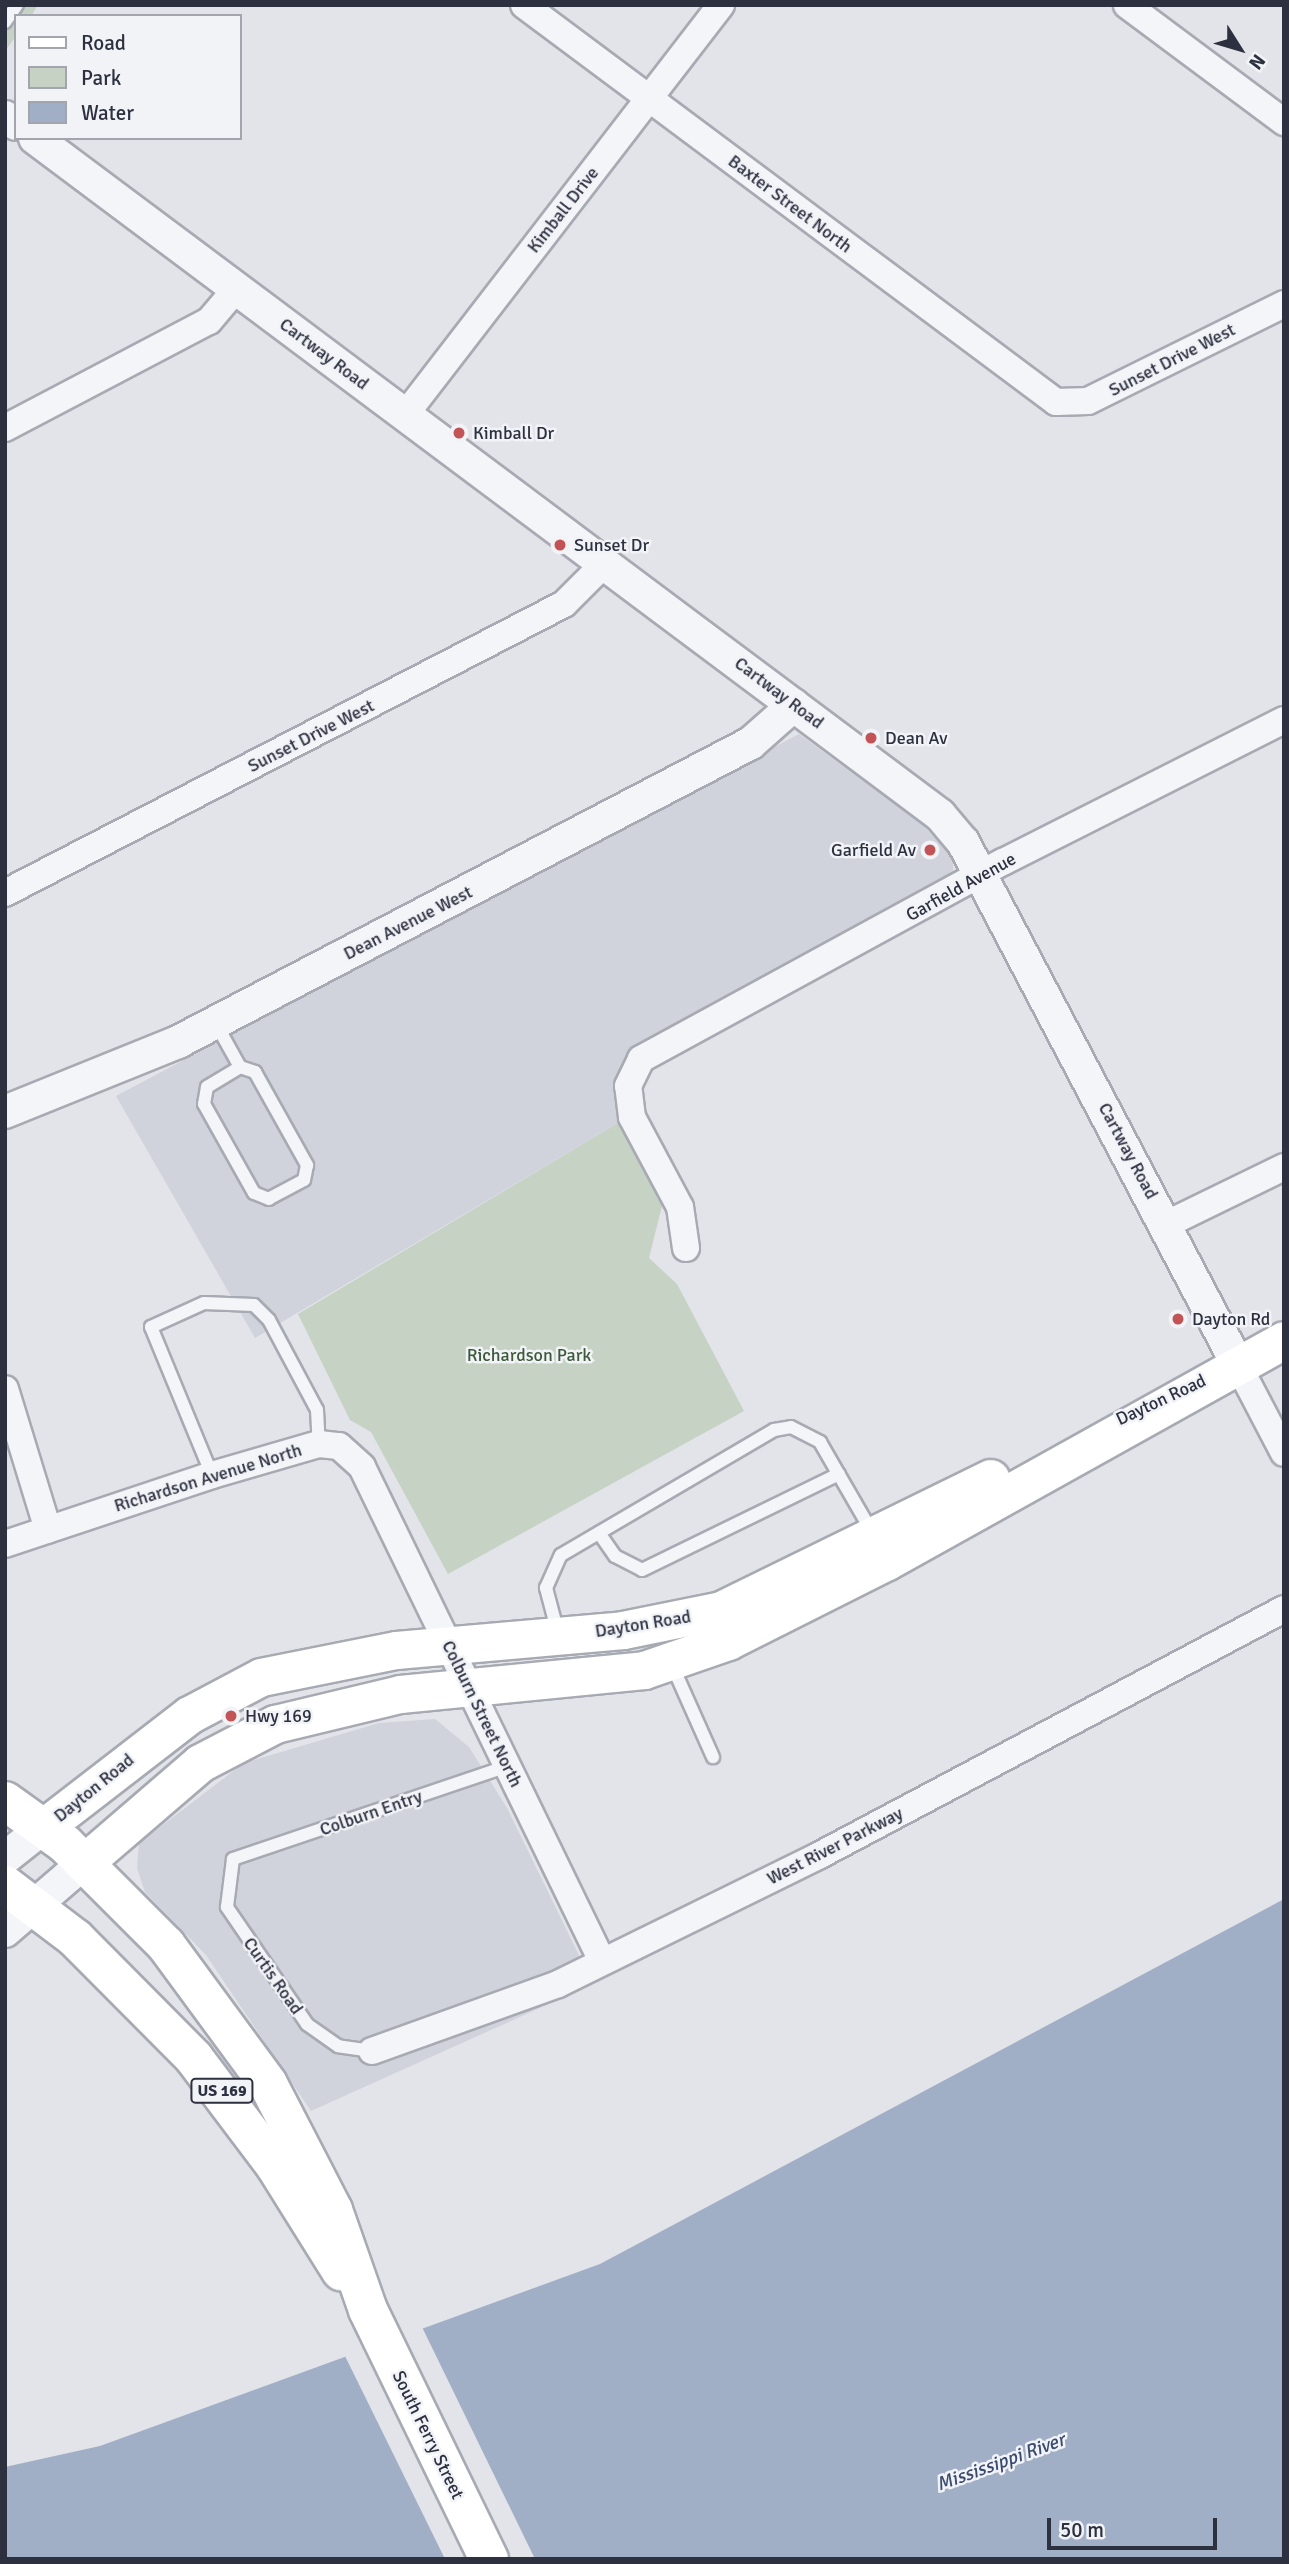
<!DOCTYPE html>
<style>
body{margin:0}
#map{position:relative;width:1289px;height:2564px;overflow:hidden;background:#e2e4e9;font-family:Signika,sans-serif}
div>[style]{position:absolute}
.built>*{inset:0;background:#d0d3db}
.green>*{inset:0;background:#c6d2c4}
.water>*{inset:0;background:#a0aec6}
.pier>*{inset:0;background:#e2e4e9}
.roads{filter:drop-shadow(2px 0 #a8aab3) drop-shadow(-2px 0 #a8aab3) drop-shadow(0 2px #a8aab3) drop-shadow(0 -2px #a8aab3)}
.service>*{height:12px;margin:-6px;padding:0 6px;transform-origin:6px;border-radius:6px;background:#f4f5f8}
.minor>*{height:26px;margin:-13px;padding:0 13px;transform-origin:13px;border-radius:13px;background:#f4f5f8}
.tertiary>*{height:32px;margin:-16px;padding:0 16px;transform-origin:16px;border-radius:16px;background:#f4f5f8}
.secondary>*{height:37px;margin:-18.5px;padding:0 18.5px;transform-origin:18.5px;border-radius:18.5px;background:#fff}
.trunk>*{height:38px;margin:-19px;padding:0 19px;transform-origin:19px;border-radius:19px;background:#fff}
.dots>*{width:19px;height:19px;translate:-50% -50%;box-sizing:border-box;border:4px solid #f1f3f7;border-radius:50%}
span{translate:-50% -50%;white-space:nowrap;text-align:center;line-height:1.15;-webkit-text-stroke:5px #f1f3f7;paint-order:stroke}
.shield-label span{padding:2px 5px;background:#f1f3f7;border:2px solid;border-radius:5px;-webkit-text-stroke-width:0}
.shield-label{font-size:16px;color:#2c303f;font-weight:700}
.street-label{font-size:18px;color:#2c303f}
.poi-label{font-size:18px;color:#2c303f}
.left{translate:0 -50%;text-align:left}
.right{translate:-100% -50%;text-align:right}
.park-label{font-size:18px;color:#3c5a3a}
.water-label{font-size:19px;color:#394b70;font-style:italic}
.frame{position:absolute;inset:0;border:7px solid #2c303f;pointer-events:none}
.legend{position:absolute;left:14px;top:14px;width:228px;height:126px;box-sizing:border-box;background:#f1f3f7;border:2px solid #a2a5ad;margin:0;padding:9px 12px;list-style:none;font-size:21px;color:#2c303f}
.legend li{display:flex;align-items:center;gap:14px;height:35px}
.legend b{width:35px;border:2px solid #a2a5ad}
.north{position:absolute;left:1205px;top:14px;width:70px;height:70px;-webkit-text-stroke:5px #f1f3f7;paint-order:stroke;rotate:127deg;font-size:19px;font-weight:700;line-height:28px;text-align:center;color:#2c303f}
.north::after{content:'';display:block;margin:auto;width:24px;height:32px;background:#2c303f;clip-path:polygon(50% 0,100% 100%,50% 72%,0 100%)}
.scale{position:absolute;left:1047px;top:2518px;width:170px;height:32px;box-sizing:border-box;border:4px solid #2c303f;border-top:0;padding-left:9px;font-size:21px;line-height:24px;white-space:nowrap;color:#2c303f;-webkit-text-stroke:5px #f1f3f7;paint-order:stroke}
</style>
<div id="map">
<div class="built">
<div style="clip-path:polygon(799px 734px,921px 823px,953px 858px,953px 874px,944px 885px,637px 1045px,618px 1078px,618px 1123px,255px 1338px,116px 1096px)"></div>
<div style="clip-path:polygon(435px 1719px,469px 1747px,507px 1808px,593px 1984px,311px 2111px,206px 1955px,145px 1892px,137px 1868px,139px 1843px,244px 1763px,379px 1723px)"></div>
</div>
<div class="green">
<div style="clip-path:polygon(5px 5px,38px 5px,31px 16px,16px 16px,16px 36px,5px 51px)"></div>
<div style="clip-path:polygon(618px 1123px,663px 1202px,649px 1258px,677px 1284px,744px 1411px,448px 1574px,371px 1432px,350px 1420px,298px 1314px)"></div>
</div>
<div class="water">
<div style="clip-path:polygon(1284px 1899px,1284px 2559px,5px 2559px,5px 2467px,100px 2446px,600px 2264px)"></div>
</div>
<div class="pier">
<div style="clip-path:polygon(421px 2325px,535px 2559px,445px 2559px,344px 2354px)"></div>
</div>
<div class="roads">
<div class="service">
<div style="left:5px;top:22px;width:21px;rotate:-55deg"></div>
<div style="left:215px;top:1022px;width:51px;rotate:60.9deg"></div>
<div style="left:240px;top:1067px;width:16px;rotate:18deg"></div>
<div style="left:255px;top:1072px;width:107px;rotate:60.8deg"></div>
<div style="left:307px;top:1165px;width:15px;rotate:101deg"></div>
<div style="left:304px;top:1180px;width:40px;rotate:152deg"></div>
<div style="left:269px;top:1199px;width:16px;rotate:-158deg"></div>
<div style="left:254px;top:1193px;width:102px;rotate:-119.3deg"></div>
<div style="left:204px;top:1104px;width:17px;rotate:-80deg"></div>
<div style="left:207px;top:1087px;width:39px;rotate:-31deg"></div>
<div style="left:212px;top:1475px;width:160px;rotate:-112.4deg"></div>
<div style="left:151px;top:1327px;width:58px;rotate:-24.4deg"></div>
<div style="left:204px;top:1303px;width:50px;rotate:2.3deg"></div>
<div style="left:254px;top:1305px;width:21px;rotate:45deg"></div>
<div style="left:269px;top:1320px;width:102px;rotate:61.9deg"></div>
<div style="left:317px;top:1410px;width:34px;rotate:87deg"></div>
<div style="left:599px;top:1533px;width:28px;rotate:55deg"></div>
<div style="left:615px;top:1556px;width:30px;rotate:27deg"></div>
<div style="left:642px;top:1570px;width:219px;rotate:-26deg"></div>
<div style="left:558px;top:1633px;width:47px;rotate:-104.9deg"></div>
<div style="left:546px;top:1588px;width:36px;rotate:-66deg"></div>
<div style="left:561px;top:1555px;width:247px;rotate:-30.4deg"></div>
<div style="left:774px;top:1430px;width:17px;rotate:-10deg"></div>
<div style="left:791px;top:1427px;width:33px;rotate:27deg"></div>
<div style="left:820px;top:1442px;width:104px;rotate:60deg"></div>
<div style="left:672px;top:1665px;width:101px;rotate:66deg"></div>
<div style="left:372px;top:2051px;width:34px;rotate:-172deg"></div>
<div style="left:338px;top:2046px;width:38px;rotate:-145deg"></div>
<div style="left:307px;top:2024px;width:142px;rotate:-124.4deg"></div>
<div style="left:227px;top:1907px;width:48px;rotate:-82.9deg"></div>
<div style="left:233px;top:1859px;width:290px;rotate:-18.7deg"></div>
</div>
<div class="minor">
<div style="left:524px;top:5px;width:664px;rotate:36.73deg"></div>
<div style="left:1056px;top:402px;width:32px;rotate:-2deg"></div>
<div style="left:1088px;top:401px;width:219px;rotate:-26.3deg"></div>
<div style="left:1127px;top:5px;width:196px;rotate:36.7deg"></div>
<div style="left:405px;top:415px;width:518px;rotate:-52.38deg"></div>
<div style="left:5px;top:428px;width:230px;rotate:-27.7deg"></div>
<div style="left:209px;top:321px;width:43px;rotate:-49.7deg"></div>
<div style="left:5px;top:893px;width:629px;rotate:-27.34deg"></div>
<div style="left:564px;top:604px;width:58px;rotate:-45deg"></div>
<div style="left:1167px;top:1224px;width:130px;rotate:-26deg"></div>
<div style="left:686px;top:1248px;width:41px;rotate:-98.3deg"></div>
<div style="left:680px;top:1207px;width:102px;rotate:-118.1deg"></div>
<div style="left:632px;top:1117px;width:31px;rotate:-97deg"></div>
<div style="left:628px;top:1086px;width:30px;rotate:-64deg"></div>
<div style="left:641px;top:1059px;width:412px;rotate:-28.6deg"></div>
<div style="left:1003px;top:862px;width:315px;rotate:-26.8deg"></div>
<div style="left:1238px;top:1365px;width:99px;rotate:62.4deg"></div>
<div style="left:5px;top:1389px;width:147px;rotate:73deg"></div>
<div style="left:5px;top:1544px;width:218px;rotate:-18.4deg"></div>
<div style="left:212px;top:1475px;width:111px;rotate:-16.2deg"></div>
<div style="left:319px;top:1444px;width:20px;rotate:6deg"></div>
<div style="left:339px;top:1446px;width:31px;rotate:42deg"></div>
<div style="left:362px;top:1467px;width:549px;rotate:64.09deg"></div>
<div style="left:372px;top:2051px;width:198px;rotate:-19.8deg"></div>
<div style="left:558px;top:1984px;width:292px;rotate:-26.2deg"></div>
<div style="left:820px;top:1855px;width:525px;rotate:-27.93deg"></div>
</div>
<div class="tertiary">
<div style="left:5px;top:117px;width:13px;rotate:32deg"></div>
<div style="left:35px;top:138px;width:1130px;rotate:36.8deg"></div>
<div style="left:940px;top:815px;width:35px;rotate:50deg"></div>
<div style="left:963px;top:842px;width:591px;rotate:62.26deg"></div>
<div style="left:5px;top:1112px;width:187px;rotate:-22deg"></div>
<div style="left:178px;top:1042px;width:646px;rotate:-27.56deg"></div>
<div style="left:751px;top:743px;width:57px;rotate:-41.5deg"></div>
<div style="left:5px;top:1858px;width:50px;rotate:-38.5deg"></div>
<div style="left:5px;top:1931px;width:106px;rotate:-40.8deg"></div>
</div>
<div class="secondary">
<div style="left:44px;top:1827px;width:183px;rotate:-37.7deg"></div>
<div style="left:189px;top:1715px;width:81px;rotate:-27.8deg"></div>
<div style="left:261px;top:1677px;width:138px;rotate:-11.3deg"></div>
<div style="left:396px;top:1650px;width:228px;rotate:-5deg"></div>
<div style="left:623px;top:1630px;width:100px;rotate:-11.5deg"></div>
<div style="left:721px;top:1610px;width:300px;rotate:-26.1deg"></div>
<div style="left:85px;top:1862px;width:152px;rotate:-40.7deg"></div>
<div style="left:200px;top:1763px;width:85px;rotate:-27.5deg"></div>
<div style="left:275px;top:1724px;width:129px;rotate:-13.5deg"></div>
<div style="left:400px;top:1694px;width:245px;rotate:-5.6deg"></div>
<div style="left:644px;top:1670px;width:89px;rotate:-19deg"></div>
<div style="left:728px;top:1641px;width:178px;rotate:-26.7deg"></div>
<div style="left:887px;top:1561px;width:454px;rotate:-29.1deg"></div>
</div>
<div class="trunk">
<div style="left:5px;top:1801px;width:74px;rotate:35.6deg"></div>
<div style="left:65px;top:1844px;width:143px;rotate:45deg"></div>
<div style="left:166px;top:1945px;width:172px;rotate:53.7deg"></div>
<div style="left:268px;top:2084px;width:142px;rotate:62.7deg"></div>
<div style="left:333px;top:2210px;width:106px;rotate:70.7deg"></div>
<div style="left:368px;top:2310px;width:277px;rotate:64.1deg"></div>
<div style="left:5px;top:1885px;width:88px;rotate:37.1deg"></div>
<div style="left:75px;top:1938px;width:169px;rotate:45.2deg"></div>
<div style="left:194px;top:2058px;width:136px;rotate:53deg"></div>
<div style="left:276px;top:2167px;width:123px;rotate:58deg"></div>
</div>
</div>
<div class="dots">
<div style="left:459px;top:433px;background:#c25356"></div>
<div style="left:560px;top:545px;background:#c25356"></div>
<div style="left:871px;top:738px;background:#c25356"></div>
<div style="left:930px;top:850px;background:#c25356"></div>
<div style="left:1178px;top:1319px;background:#c25356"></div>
<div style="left:231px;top:1716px;background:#c25356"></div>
</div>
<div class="shield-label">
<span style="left:222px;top:2091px">US 169</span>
</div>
<div class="street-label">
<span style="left:790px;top:204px;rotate:37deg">Baxter Street North</span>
<span style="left:563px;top:210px;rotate:-52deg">Kimball Drive</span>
<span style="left:324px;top:354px;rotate:37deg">Cartway Road</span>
<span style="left:1172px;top:360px;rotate:-27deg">Sunset Drive West</span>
<span style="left:779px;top:693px;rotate:37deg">Cartway Road</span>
<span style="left:311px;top:736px;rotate:-27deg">Sunset Drive West</span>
<span style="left:961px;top:887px;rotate:-29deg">Garfield Avenue</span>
<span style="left:408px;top:923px;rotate:-27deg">Dean Avenue West</span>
<span style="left:1128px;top:1151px;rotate:62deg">Cartway Road</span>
<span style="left:1161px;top:1400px;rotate:-25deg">Dayton Road</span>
<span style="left:208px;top:1478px;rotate:-17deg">Richardson Avenue North</span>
<span style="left:643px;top:1624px;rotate:-9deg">Dayton Road</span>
<span style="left:482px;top:1714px;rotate:64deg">Colburn Street North</span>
<span style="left:94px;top:1788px;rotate:-39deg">Dayton Road</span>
<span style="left:371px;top:1813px;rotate:-19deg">Colburn Entry</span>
<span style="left:835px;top:1846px;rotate:-27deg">West River Parkway</span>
<span style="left:273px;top:1976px;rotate:55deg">Curtis Road</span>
<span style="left:428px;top:2435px;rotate:64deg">South Ferry Street</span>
</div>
<div class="poi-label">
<span class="left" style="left:473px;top:433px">Kimball Dr</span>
<span class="left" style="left:574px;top:545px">Sunset Dr</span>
<span class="left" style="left:885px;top:738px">Dean Av</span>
<span class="right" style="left:916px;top:850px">Garfield Av</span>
<span class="left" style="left:1192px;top:1319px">Dayton Rd</span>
<span class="left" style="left:245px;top:1716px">Hwy 169</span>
</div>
<div class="park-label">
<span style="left:529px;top:1355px">Richardson Park</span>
</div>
<div class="water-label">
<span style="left:1001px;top:2463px;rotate:-20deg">Mississippi River</span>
</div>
<div class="frame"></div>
<ul class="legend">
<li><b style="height:9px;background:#fff"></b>Road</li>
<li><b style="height:19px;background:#c6d2c4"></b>Park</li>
<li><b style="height:19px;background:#a0aec6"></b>Water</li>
</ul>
<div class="north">N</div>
<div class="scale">50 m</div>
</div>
